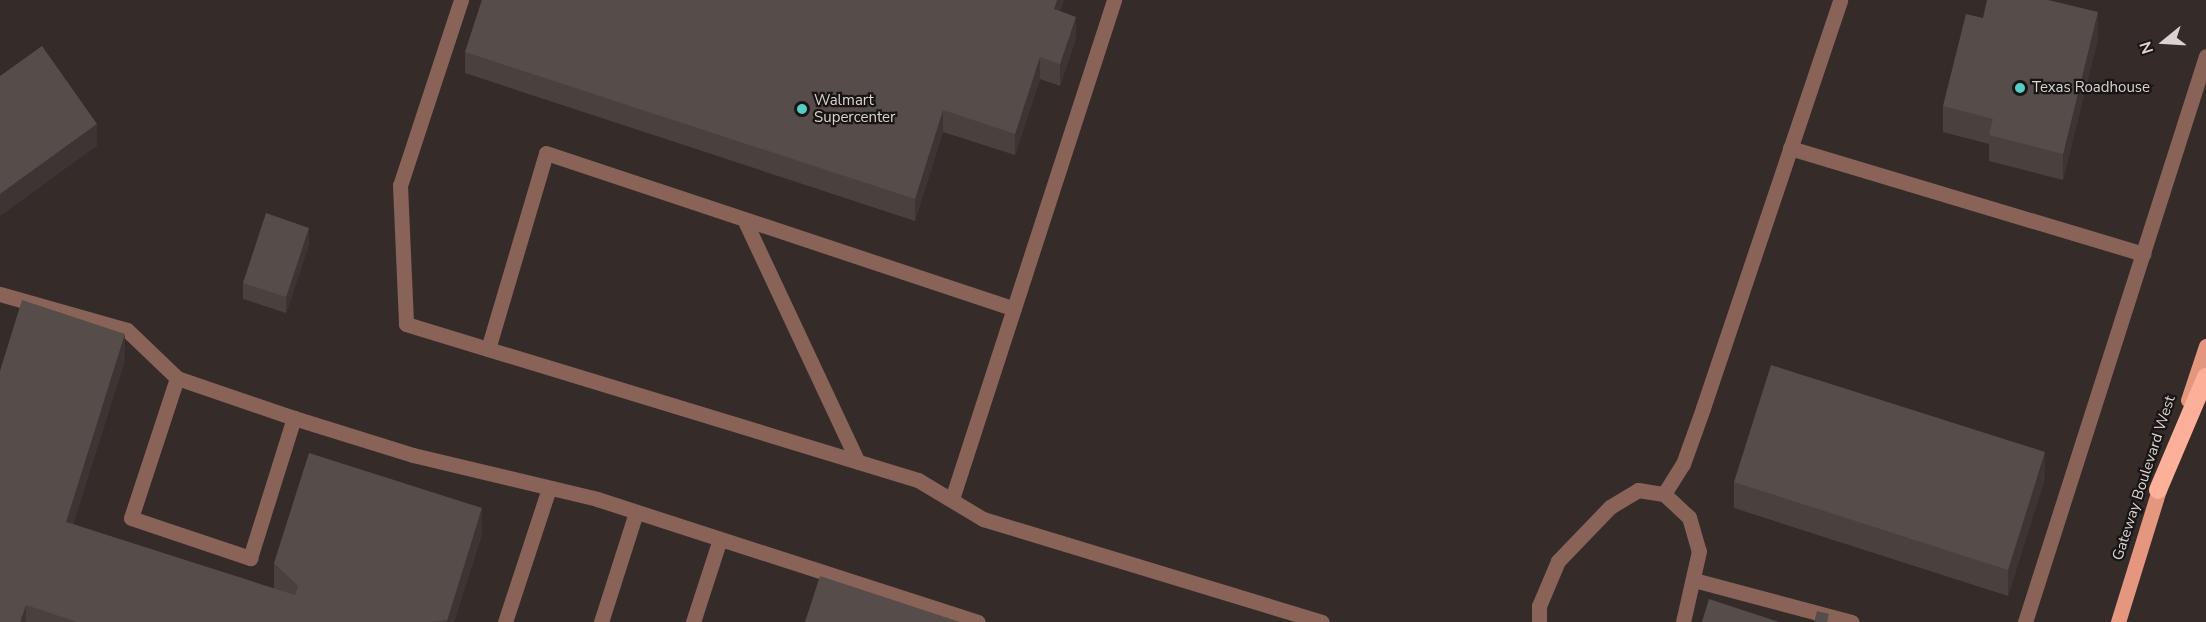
<!DOCTYPE html>
<style>
body{margin:0}
#map{position:relative;width:2206px;height:622px;overflow:hidden;background:#352c29;font-family:"Nunito Sans",sans-serif}
div>[style]{position:absolute}
.minor>*{height:15px;margin:-7.5px;padding:0 7.5px;transform-origin:7.5px;border-radius:7.5px;background:#8a6358}
.major>*{height:15px;margin:-7.5px;padding:0 7.5px;transform-origin:7.5px;border-radius:7.5px;background:#e4967f}
.highway>*{height:18px;margin:-9px;padding:0 9px;transform-origin:9px;border-radius:9px;background:#fcb09a}
.wall>*{inset:0;background:#4a413f}
.shaded-wall>*{inset:0;background:#3c3533}
.building>*{inset:0;background:#564c49}
.dots>*{width:16px;height:16px;translate:-50% -50%;box-sizing:border-box;border:3px solid #191514;border-radius:50%}
span{translate:-50% -50%;white-space:nowrap;text-align:center;line-height:1.15;-webkit-text-stroke:4.5px #191514;paint-order:stroke}
.poi-label{font-size:15px;color:#d9d4d2}
.left{translate:0 -50%;text-align:left}
.street-label{font-size:15px;color:#d9d4d2}
.north{position:absolute;left:2134px;top:12px;width:60px;height:60px;-webkit-text-stroke:4px #191514;paint-order:stroke;rotate:252deg;font-size:16px;font-weight:700;line-height:24px;text-align:center;color:#d9d4d2}
.north::after{content:'';display:block;margin:auto;width:21px;height:27px;background:#d9d4d2;clip-path:polygon(50% 0,100% 100%,50% 72%,0 100%)}
</style>
<div id="map">
<div class="minor">
<div style="left:461px;top:0;width:195px;rotate:108.2deg"></div>
<div style="left:400px;top:185px;width:139px;rotate:87.5deg"></div>
<div style="left:406px;top:324px;width:535px;rotate:16.95deg"></div>
<div style="left:918px;top:480px;width:76px;rotate:31deg"></div>
<div style="left:983px;top:519px;width:354px;rotate:16.9deg"></div>
<div style="left:1790px;top:148px;width:369px;rotate:16.7deg"></div>
<div style="left:744px;top:219px;width:268px;rotate:64.9deg"></div>
<div style="left:0;top:294px;width:132px;rotate:15.8deg"></div>
<div style="left:127px;top:330px;width:69px;rotate:43.8deg"></div>
<div style="left:177px;top:378px;width:124px;rotate:18.9deg"></div>
<div style="left:294px;top:418px;width:125px;rotate:17.3deg"></div>
<div style="left:413px;top:455px;width:189px;rotate:13.4deg"></div>
<div style="left:597px;top:499px;width:400px;rotate:17.9deg"></div>
<div style="left:488px;top:349px;width:204px;rotate:-73.5deg"></div>
<div style="left:546px;top:153px;width:493px;rotate:18.4deg"></div>
<div style="left:177px;top:378px;width:147px;rotate:108.2deg"></div>
<div style="left:131px;top:518px;width:126px;rotate:18.6deg"></div>
<div style="left:250px;top:558px;width:147px;rotate:-72.6deg"></div>
<div style="left:1664px;top:494px;width:36px;rotate:-58deg"></div>
<div style="left:1683px;top:464px;width:59px;rotate:-70.3deg"></div>
<div style="left:1703px;top:408px;width:430px;rotate:-71.4deg"></div>
<div style="left:952px;top:499px;width:525px;rotate:-72.01deg"></div>
<div style="left:1694px;top:580px;width:163px;rotate:14.9deg"></div>
<div style="left:505px;top:622px;width:141px;rotate:-71.8deg"></div>
<div style="left:601px;top:622px;width:115px;rotate:-72.3deg"></div>
<div style="left:693px;top:622px;width:87px;rotate:-72deg"></div>
<div style="left:1539px;top:622px;width:16px;rotate:-90deg"></div>
<div style="left:1539px;top:606px;width:49px;rotate:-67.1deg"></div>
<div style="left:1558px;top:561px;width:75px;rotate:-46.1deg"></div>
<div style="left:1610px;top:507px;width:33px;rotate:-31deg"></div>
<div style="left:1638px;top:490px;width:26px;rotate:9deg"></div>
<div style="left:1664px;top:494px;width:34px;rotate:43deg"></div>
<div style="left:1689px;top:517px;width:35px;rotate:74deg"></div>
<div style="left:1699px;top:551px;width:73px;rotate:102.7deg"></div>
<div style="left:2025px;top:622px;width:594px;rotate:-72.27deg"></div>
</div>
<div class="major">
<div style="left:2188px;top:400px;width:57px;rotate:-71.6deg"></div>
<div style="left:2118px;top:622px;width:149px;rotate:-72.8deg"></div>
</div>
<div class="highway">
<div style="left:2158px;top:490px;width:123px;rotate:-67deg"></div>
</div>
<div class="wall">
<div style="clip-path:polygon(482px 0,1064px 0,1060px 11px,1076px 38px,1060px 86px,1040px 79px,1015px 155px,943px 132px,915px 221px,465px 73px,465px 52px)"></div>
<div style="clip-path:polygon(1983px 18px,2098px 38px,2063px 180px,1989px 161px,1989px 144px,1943px 132px,1943px 106px)"></div>
<div style="clip-path:polygon(309px 244px,286px 313px,243px 299px,243px 283px)"></div>
<div style="clip-path:polygon(125px 360px,73px 524px,274px 589px,274px 563px,482px 534px,454px 622px,0 622px)"></div>
<div style="clip-path:polygon(2045px 478px,2008px 596px,1734px 508px,1734px 482px)"></div>
</div>
<div class="shaded-wall">
<div style="clip-path:polygon(1057px 0,1064px 0,1054px 31px,1054px 9px)"></div>
<div style="clip-path:polygon(2098px 12px,2098px 38px,2063px 180px,2063px 154px)"></div>
<div style="clip-path:polygon(1076px 17px,1076px 38px,1060px 86px,1060px 64px)"></div>
<div style="clip-path:polygon(1040px 57px,1040px 79px,1015px 155px,1015px 134px)"></div>
<div style="clip-path:polygon(943px 110px,943px 132px,915px 221px,915px 199px)"></div>
<div style="clip-path:polygon(97px 124px,97px 146px,0 216px,0 194px)"></div>
<div style="clip-path:polygon(309px 228px,309px 244px,286px 313px,286px 297px)"></div>
<div style="clip-path:polygon(125px 334px,125px 360px,66px 548px,66px 522px)"></div>
<div style="clip-path:polygon(2045px 452px,2045px 478px,2008px 596px,2008px 570px)"></div>
<div style="clip-path:polygon(482px 508px,482px 534px,454px 622px,447px 622px)"></div>
<div style="clip-path:polygon(26px 605px,26px 622px,20px 622px)"></div>
</div>
<div class="building">
<div style="clip-path:polygon(482px 0,1057px 0,1054px 9px,1076px 17px,1060px 64px,1040px 57px,1015px 134px,943px 110px,915px 199px,465px 52px)"></div>
<div style="clip-path:polygon(1987px 0,2048px 0,2098px 12px,2063px 154px,1989px 135px,1993px 119px,1943px 106px,1966px 14px,1983px 18px)"></div>
<div style="clip-path:polygon(42px 46px,97px 124px,0 194px,0 76px)"></div>
<div style="clip-path:polygon(266px 213px,309px 228px,286px 297px,243px 283px)"></div>
<div style="clip-path:polygon(22px 300px,125px 334px,66px 522px,295px 595px,298px 586px,274px 563px,309px 453px,482px 508px,447px 620px,431px 622px,77px 622px,26px 605px,20px 622px,0 622px,0 371px)"></div>
<div style="clip-path:polygon(1771px 365px,2045px 452px,2008px 570px,1734px 482px)"></div>
<div style="clip-path:polygon(820px 576px,960px 622px,805px 622px)"></div>
<div style="clip-path:polygon(1709px 599px,1779px 622px,1702px 622px)"></div>
<div style="clip-path:polygon(1817px 611px,1829px 614px,1827px 622px,1814px 622px)"></div>
</div>
<div class="dots">
<div style="left:2020px;top:88px;background:#56cec3"></div>
<div style="left:802px;top:109px;background:#56cec3"></div>
</div>
<div class="poi-label">
<span class="left" style="left:2032px;top:88px">Texas Roadhouse</span>
<span class="left" style="left:814px;top:109px">Walmart<br>Supercenter</span>
</div>
<div class="street-label">
<span style="left:2144px;top:478px;rotate:-72deg">Gateway Boulevard West</span>
</div>
<div class="north">N</div>
</div>
